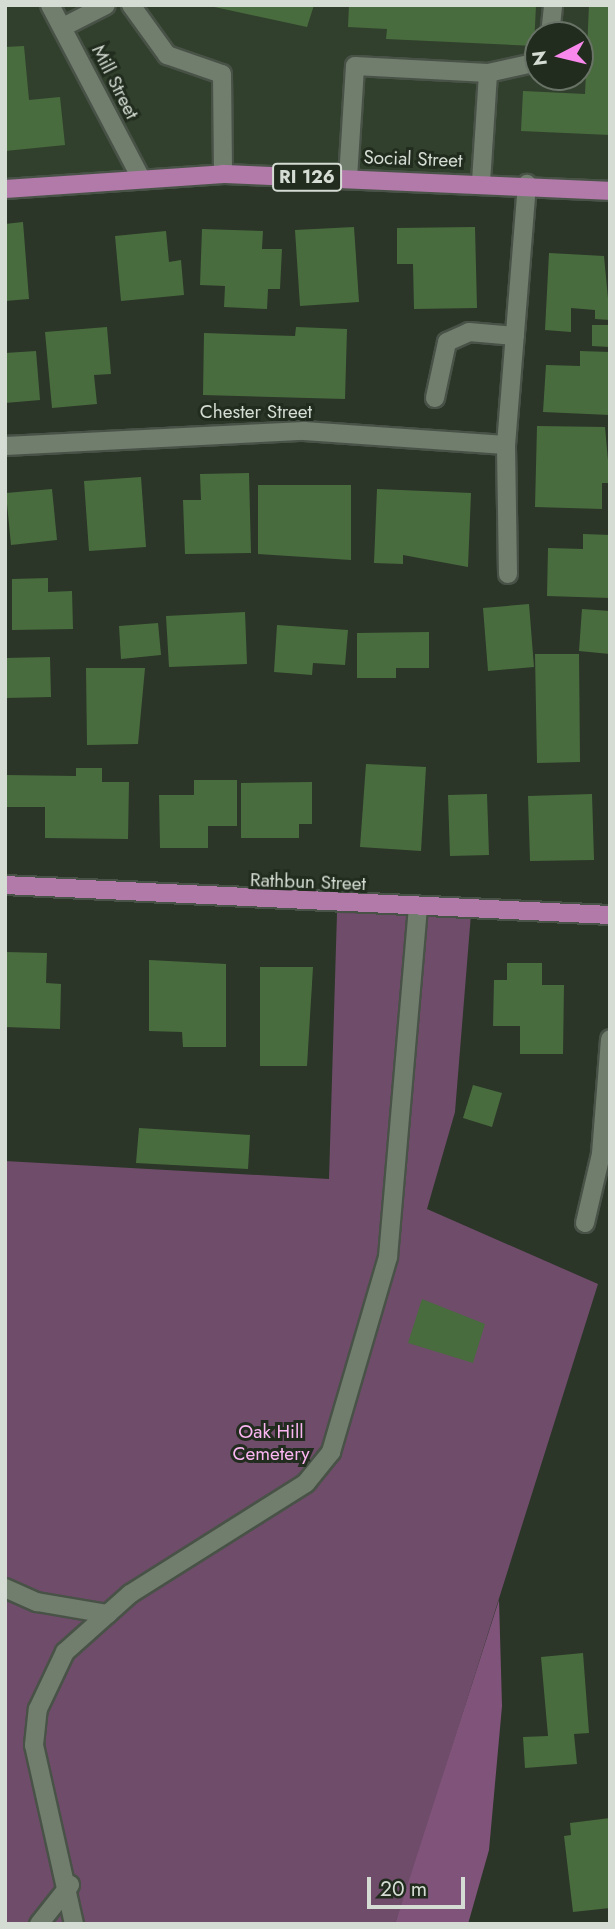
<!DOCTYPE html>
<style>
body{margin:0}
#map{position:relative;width:615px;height:1929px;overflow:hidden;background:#2b3628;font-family:Jost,sans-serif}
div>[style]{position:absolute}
.built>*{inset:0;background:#31402d}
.green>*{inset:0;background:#6f4c6a}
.forest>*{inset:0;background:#80547a}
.building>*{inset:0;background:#496c3e}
.roads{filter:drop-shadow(2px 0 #495247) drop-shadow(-2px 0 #495247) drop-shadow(0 2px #495247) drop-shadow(0 -2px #495247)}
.minor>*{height:18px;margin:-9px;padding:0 9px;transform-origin:9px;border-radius:9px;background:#717e6e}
.major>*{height:18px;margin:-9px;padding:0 9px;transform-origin:9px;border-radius:9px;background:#b17aa9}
span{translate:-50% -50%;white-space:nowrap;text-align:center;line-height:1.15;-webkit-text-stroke:6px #212c1e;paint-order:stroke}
.shield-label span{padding:2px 5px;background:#212c1e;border:2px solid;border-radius:5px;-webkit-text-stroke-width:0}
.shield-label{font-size:18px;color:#d5dcd3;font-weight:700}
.street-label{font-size:19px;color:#d5dcd3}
.park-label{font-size:19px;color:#fbb5f1}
.frame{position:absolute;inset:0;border:7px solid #d5dcd3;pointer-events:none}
.north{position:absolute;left:524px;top:21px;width:70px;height:70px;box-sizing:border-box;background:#212c1e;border:2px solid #697266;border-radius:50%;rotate:263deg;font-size:19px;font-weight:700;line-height:28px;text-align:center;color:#d5dcd3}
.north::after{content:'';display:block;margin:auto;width:24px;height:32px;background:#f888eb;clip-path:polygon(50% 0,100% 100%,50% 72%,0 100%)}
.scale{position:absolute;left:367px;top:1877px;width:98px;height:32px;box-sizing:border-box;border:4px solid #d5dcd3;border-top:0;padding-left:9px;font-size:21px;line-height:24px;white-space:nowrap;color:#d5dcd3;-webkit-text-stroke:5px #212c1e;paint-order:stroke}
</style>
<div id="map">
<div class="built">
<div style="clip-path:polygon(evenodd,5px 5px,610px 5px,610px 192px,247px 177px,5px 186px,5px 5px,538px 35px,580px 35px,580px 77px,538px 77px,538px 35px)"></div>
</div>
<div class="green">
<div style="clip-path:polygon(337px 913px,471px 914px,455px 1112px,427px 1209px,598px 1284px,415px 1865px,395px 1924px,5px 1924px,5px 1161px,329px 1179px)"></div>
</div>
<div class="forest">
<div style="clip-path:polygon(499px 1600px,502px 1706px,489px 1850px,468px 1924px,395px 1924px)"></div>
</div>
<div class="building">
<div style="clip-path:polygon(314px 5px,307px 27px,210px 6px,210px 5px)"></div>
<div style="clip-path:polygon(349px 5px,536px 5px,534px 46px,386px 39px,387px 29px,348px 27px)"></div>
<div style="clip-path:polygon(589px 5px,610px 5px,610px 135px,521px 131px,523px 91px,585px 94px)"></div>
<div style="clip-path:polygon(24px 46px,29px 100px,60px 97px,65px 145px,5px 151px,5px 47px)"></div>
<div style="clip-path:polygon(23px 222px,29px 299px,5px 301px,5px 224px)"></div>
<div style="clip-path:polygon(354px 227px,359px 302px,300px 306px,295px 230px)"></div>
<div style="clip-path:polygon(475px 227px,477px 308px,414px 309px,413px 264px,397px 264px,397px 228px)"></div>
<div style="clip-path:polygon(202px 229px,263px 231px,262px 249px,282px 249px,280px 289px,268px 289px,267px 309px,224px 307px,225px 286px,200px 285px)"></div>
<div style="clip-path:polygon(166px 231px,169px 262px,181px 260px,184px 295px,121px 301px,115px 236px)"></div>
<div style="clip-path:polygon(549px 253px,604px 256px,610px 320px,595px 319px,595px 310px,571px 308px,571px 332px,545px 330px)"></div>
<div style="clip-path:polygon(592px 325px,610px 325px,610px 347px,592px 346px)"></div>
<div style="clip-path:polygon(107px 327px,111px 374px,94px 375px,97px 404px,52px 408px,45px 332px)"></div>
<div style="clip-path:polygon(296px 327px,347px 329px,345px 399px,203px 395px,204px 333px,295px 336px)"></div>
<div style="clip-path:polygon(36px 351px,40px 400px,5px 403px,5px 353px)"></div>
<div style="clip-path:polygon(580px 351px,610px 352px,610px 415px,543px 412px,546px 365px,580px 366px)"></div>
<div style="clip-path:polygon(537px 426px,605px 427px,610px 483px,602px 483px,602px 509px,535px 507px)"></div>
<div style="clip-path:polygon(249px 473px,251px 553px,185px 554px,183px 500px,201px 500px,200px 474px)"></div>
<div style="clip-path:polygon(141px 477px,146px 547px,89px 551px,84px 481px)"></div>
<div style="clip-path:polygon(258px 485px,351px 485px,351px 560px,258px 554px)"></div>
<div style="clip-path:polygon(52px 489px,57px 540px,11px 545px,6px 493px)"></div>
<div style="clip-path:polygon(377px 489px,471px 493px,468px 567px,403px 555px,403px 564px,374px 563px)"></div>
<div style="clip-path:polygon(583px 534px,610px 535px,610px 598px,547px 596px,548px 548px,583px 549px)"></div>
<div style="clip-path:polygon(48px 578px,48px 592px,72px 591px,73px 629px,12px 630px,12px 579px)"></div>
<div style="clip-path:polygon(529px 604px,534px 667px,488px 671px,483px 608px)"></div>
<div style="clip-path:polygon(582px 609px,610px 611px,610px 654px,579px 651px)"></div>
<div style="clip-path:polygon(245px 612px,247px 664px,169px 667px,166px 616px)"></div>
<div style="clip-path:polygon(158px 623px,161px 655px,121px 659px,119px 626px)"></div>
<div style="clip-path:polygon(277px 625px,348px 630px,345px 665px,313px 663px,312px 675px,274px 672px)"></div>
<div style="clip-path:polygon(429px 632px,429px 668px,396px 668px,396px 678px,357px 678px,357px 633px)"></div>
<div style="clip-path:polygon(535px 654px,579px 654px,580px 762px,537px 763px)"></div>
<div style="clip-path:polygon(50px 657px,51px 697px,5px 698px,5px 658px)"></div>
<div style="clip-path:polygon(86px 668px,145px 668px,138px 744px,87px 745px)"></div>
<div style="clip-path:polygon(366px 764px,426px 767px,421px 851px,360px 847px)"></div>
<div style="clip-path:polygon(76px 768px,102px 768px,102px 782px,129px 782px,128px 839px,45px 838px,45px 807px,5px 807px,5px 775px,76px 776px)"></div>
<div style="clip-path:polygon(194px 780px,237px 780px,237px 826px,208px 826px,208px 848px,160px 848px,159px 795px,194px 795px)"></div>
<div style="clip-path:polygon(312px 782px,312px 824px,299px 824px,299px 838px,241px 838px,241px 783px)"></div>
<div style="clip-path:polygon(487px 794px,489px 855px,450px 856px,448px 795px)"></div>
<div style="clip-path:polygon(592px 794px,594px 860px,530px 861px,528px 796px)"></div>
<div style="clip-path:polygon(5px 952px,47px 953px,46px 983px,61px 984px,60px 1029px,5px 1027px)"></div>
<div style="clip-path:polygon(149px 960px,226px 964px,226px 1047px,183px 1047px,182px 1032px,149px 1031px)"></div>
<div style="clip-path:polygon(507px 963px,542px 963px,542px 985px,564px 985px,563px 1054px,520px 1054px,520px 1026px,493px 1026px,494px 980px,507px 980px)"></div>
<div style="clip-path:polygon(260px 967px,313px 967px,307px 1066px,260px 1066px)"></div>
<div style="clip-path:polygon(473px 1085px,502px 1093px,492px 1127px,463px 1118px)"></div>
<div style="clip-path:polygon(139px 1128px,250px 1135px,248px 1169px,136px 1163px)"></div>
<div style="clip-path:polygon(422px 1299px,485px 1324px,473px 1363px,408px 1343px)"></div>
<div style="clip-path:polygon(583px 1653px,589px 1733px,574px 1734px,577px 1764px,525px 1768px,523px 1737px,548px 1736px,541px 1657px)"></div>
<div style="clip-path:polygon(610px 1818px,610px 1908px,573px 1912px,564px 1836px,571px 1835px,570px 1823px)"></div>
</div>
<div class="roads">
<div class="minor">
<div style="left:50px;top:5px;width:195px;rotate:62.3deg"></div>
<div style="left:131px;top:5px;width:62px;rotate:54.2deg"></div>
<div style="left:167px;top:55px;width:58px;rotate:19.1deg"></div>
<div style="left:222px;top:74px;width:100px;rotate:89.4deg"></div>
<div style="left:63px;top:27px;width:48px;rotate:-27.1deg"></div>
<div style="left:550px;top:35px;width:30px;rotate:-84deg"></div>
<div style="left:348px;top:178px;width:112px;rotate:-86.4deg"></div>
<div style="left:355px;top:66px;width:133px;rotate:3deg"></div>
<div style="left:488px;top:73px;width:51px;rotate:-12.4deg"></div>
<div style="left:481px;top:182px;width:109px;rotate:-86.3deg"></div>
<div style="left:435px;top:398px;width:57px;rotate:-77.9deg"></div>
<div style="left:447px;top:342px;width:24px;rotate:-24deg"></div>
<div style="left:469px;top:332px;width:46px;rotate:5deg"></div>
<div style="left:5px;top:446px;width:299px;rotate:-2.9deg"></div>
<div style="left:304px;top:431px;width:202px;rotate:4deg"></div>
<div style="left:508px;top:574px;width:129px;rotate:-90.9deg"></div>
<div style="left:506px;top:445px;width:262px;rotate:-85.4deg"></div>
<div style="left:585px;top:1223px;width:71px;rotate:-76.9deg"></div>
<div style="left:601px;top:1154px;width:115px;rotate:-85.5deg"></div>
<div style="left:5px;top:1588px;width:35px;rotate:24deg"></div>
<div style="left:37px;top:1602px;width:72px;rotate:9.6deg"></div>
<div style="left:39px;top:1924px;width:50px;rotate:-51.5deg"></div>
<div style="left:74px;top:1924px;width:183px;rotate:-102.6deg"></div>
<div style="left:34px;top:1745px;width:36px;rotate:-84deg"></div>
<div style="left:38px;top:1709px;width:63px;rotate:-64.7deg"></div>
<div style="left:65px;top:1652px;width:87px;rotate:-41.7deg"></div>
<div style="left:130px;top:1594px;width:208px;rotate:-32.2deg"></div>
<div style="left:306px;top:1483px;width:40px;rotate:-51deg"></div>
<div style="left:331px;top:1452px;width:203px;rotate:-73.7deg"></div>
<div style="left:388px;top:1257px;width:350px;rotate:-85.1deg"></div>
</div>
<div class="major">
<div style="left:5px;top:189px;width:219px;rotate:-3.9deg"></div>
<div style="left:223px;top:174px;width:387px;rotate:2.5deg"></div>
<div style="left:5px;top:885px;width:606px;rotate:2.84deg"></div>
</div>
</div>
<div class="shield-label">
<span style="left:307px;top:177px">RI 126</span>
</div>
<div class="street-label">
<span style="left:115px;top:82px;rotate:63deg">Mill Street</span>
<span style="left:413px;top:159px;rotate:2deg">Social Street</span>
<span style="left:256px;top:412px">Chester Street</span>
<span style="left:308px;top:882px;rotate:2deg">Rathbun Street</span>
</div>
<div class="park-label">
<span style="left:271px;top:1443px">Oak Hill<br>Cemetery</span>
</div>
<div class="frame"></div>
<div class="north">N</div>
<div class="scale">20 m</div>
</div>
